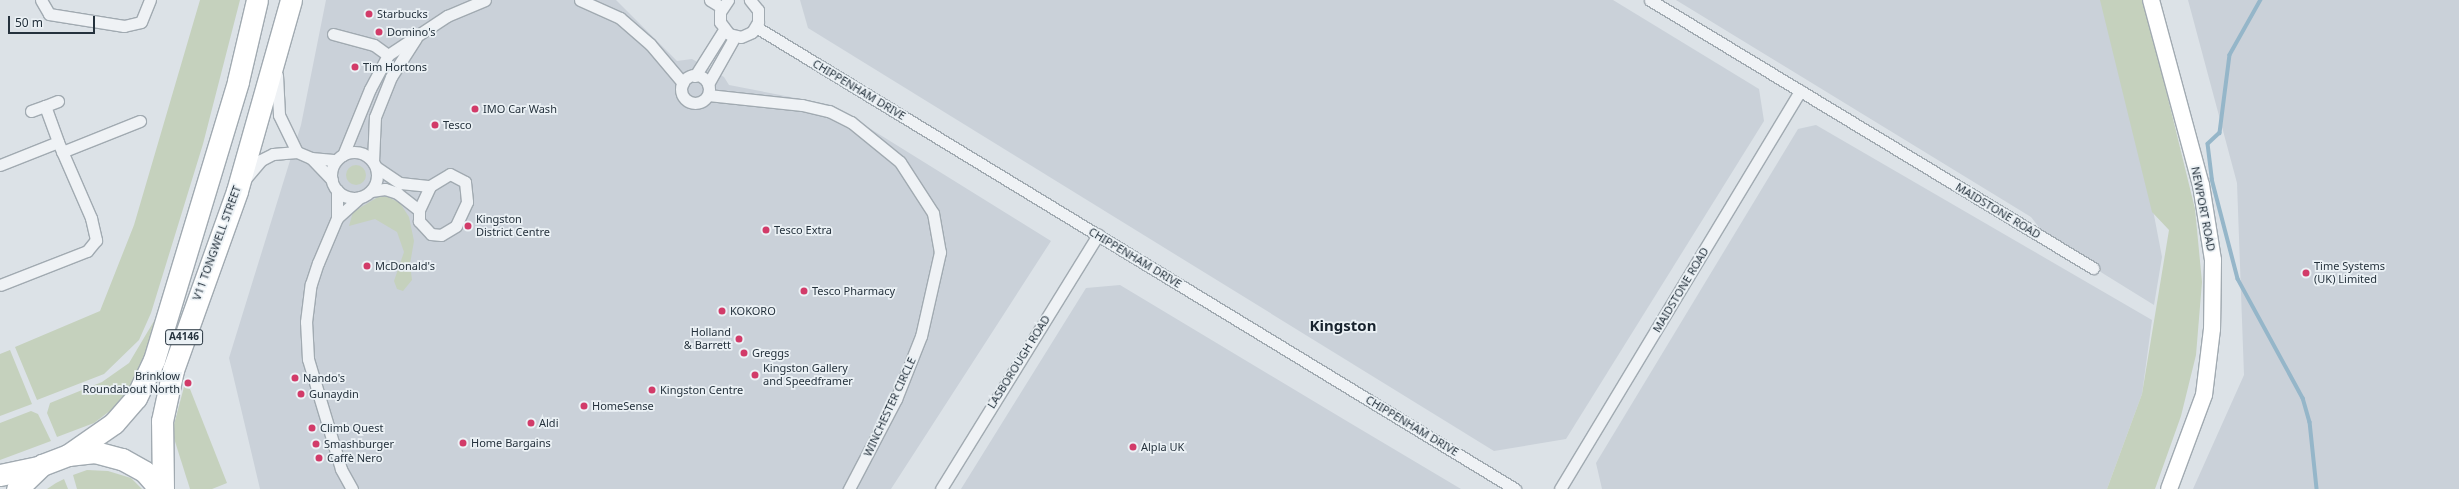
<!DOCTYPE html>
<meta charset="utf-8">
<style>
body{margin:0}
#map{position:relative;width:2459px;height:489px;overflow:hidden;background:#dce2e7;font-family:"Noto Sans",sans-serif}
div>[style]{position:absolute}
.built>*{inset:0;background:#cad1d9}
.green>*{inset:0;background:#c5d1bd}
.round{border-radius:50%}
.stream>*{height:3.5px;margin:-1.75px;padding:0 1.75px;transform-origin:1.75px;border-radius:1.75px;background:#95b6c9}
.roads{filter:drop-shadow(1px 0 #a1aab1) drop-shadow(-1px 0 #a1aab1) drop-shadow(0 1px #a1aab1) drop-shadow(0 -1px #a1aab1)}
.street>*{height:11px;margin:-5.5px;padding:0 5.5px;transform-origin:5.5px;border-radius:5.5px;background:#eff2f5}
.street>.ring{margin:-5.5px;padding:0;box-sizing:content-box;background:none;border:11px solid #eff2f5;border-radius:50%}
.secondary>*{height:16px;margin:-8px;padding:0 8px;transform-origin:8px;border-radius:8px;background:#fff}
.highway>*{height:21px;margin:-10.5px;padding:0 10.5px;transform-origin:10.5px;border-radius:10.5px;background:#fff}
.dots>*{width:11px;height:11px;translate:-50% -50%;box-sizing:border-box;border:2px solid #ebf1f5;border-radius:50%}
span{translate:-50% -50%;white-space:nowrap;text-align:center;line-height:1.15;-webkit-text-stroke:3.5px #ebf1f5;paint-order:stroke}
.shield-label span{padding:1px 3px;background:#ebf1f5;border:1px solid;border-radius:3px;-webkit-text-stroke-width:0}
.shield-label{font-size:10px;color:#25323d;font-weight:700}
.poi-label{font-size:11px;color:#25323d}
.left{translate:0 -50%;text-align:left}
.right{translate:-100% -50%;text-align:right}
.street-label{font-size:11px;color:#25323d}
.district-label{font-size:15px;color:#18232e;font-weight:700}
.scale{position:absolute;left:8px;top:16px;width:87px;height:18px;box-sizing:border-box;border:2px solid #25323d;border-top:0;padding-left:5px;font-size:12px;line-height:14px;white-space:nowrap;color:#25323d;-webkit-text-stroke:3px #ebf1f5;paint-order:stroke}
</style>
<div id="map">
<div class="built">
<div style="clip-path:polygon(326px 0,616px 0,677px 61px,692px 59px,724px 77px,729px 85px,832px 105px,1051px 241px,891px 489px,260px 489px,229px 358px,301px 125px)"></div>
<div style="clip-path:polygon(800px 0,1613px 0,1759px 89px,1764px 121px,1566px 439px,1494px 451px,808px 28px)"></div>
<div style="clip-path:polygon(1676px 0,2113px 0,2162px 257px,2154px 305px,2049px 240px,2031px 217px)"></div>
<div style="clip-path:polygon(2188px 0,2459px 0,2459px 489px,2193px 489px,2244px 375px,2237px 183px)"></div>
<div style="clip-path:polygon(1816px 125px,2152px 320px,2142px 394px,2107px 489px,1602px 489px,1596px 463px,1798px 129px)"></div>
<div style="clip-path:polygon(1120px 285px,1345px 420px,1461px 489px,961px 489px,1086px 288px)"></div>
</div>
<div class="green">
<div style="clip-path:polygon(200px 0,240px 0,203px 144px,151px 313px,139px 340px,104px 374px,37px 400px,15px 347px,100px 311px,134px 225px)"></div>
<div style="clip-path:polygon(2100px 0,2144px 0,2195px 209px,2202px 282px,2196px 355px,2181px 416px,2155px 489px,2107px 489px,2142px 394px,2169px 230px,2152px 212px)"></div>
<div class="round" style="left:346px;top:165px;width:20px;height:20px"></div>
<div style="clip-path:polygon(378px 197px,388px 197px,400px 203px,409px 217px,414px 241px,410px 264px,412px 280px,403px 291px,397px 289px,394px 281px,404px 252px,397px 232px,375px 219px,349px 226px,353px 212px)"></div>
<div style="clip-path:polygon(157px 316px,160px 317px,133px 385px,119px 404px,94px 423px,57px 437px,47px 413px,50px 403px,102px 382px,129px 363px)"></div>
<div style="clip-path:polygon(10px 350px,32px 404px,0 416px,0 354px)"></div>
<div style="clip-path:polygon(184px 387px,190px 389px,227px 483px,212px 489px,190px 489px,172px 432px)"></div>
<div style="clip-path:polygon(31px 411px,38px 414px,51px 441px,0 460px,0 423px)"></div>
<div style="clip-path:polygon(87px 470px,108px 471px,131px 478px,142px 489px,77px 489px,73px 475px)"></div>
<div style="clip-path:polygon(64px 479px,68px 489px,47px 489px,56px 483px)"></div>
</div>
<div class="stream">
<div style="left:2261px;top:0;width:63px;rotate:119.4deg"></div>
<div style="left:2230px;top:55px;width:79px;rotate:97.3deg"></div>
<div style="left:2220px;top:133px;width:16px;rotate:137deg"></div>
<div style="left:2208px;top:144px;width:35px;rotate:83deg"></div>
<div style="left:2212px;top:179px;width:103px;rotate:75.4deg"></div>
<div style="left:2238px;top:279px;width:136px;rotate:61.4deg"></div>
<div style="left:2303px;top:398px;width:25px;rotate:74deg"></div>
<div style="left:2310px;top:422px;width:67px;rotate:84deg"></div>
</div>
<div class="roads">
<div class="street">
<div style="left:41px;top:0;width:16px;rotate:60deg"></div>
<div style="left:49px;top:14px;width:76px;rotate:9.1deg"></div>
<div style="left:124px;top:26px;width:17px;rotate:-13deg"></div>
<div style="left:141px;top:22px;width:24px;rotate:-68deg"></div>
<div style="left:580px;top:0;width:44px;rotate:24.2deg"></div>
<div style="left:620px;top:18px;width:40px;rotate:41deg"></div>
<div style="left:650px;top:44px;width:51px;rotate:49.8deg"></div>
<div style="left:710px;top:0;width:13px;rotate:32deg"></div>
<div style="left:728px;top:0;width:14px;rotate:124deg"></div>
<div style="left:720px;top:12px;width:10px;rotate:90deg"></div>
<div style="left:720px;top:22px;width:15px;rotate:53deg"></div>
<div style="left:729px;top:34px;width:12px;rotate:14deg"></div>
<div style="left:741px;top:37px;width:12px;rotate:-24deg"></div>
<div style="left:752px;top:32px;width:12px;rotate:-59deg"></div>
<div style="left:758px;top:22px;width:12px;rotate:-90deg"></div>
<div style="left:758px;top:10px;width:13px;rotate:-129deg"></div>
<div style="left:1650px;top:0;width:518px;rotate:31.17deg"></div>
<div style="left:756px;top:27px;width:889px;rotate:31.33deg"></div>
<div style="left:333px;top:34px;width:42px;rotate:15deg"></div>
<div style="left:374px;top:45px;width:17px;rotate:36deg"></div>
<div style="left:277px;top:75px;width:40px;rotate:87.1deg"></div>
<div style="left:279px;top:115px;width:41px;rotate:64.1deg"></div>
<div class="ring" style="left:681px;top:75px;width:17px;height:17px"></div>
<div style="left:695px;top:76px;width:54px;rotate:-57.8deg"></div>
<div style="left:708px;top:84px;width:55px;rotate:-60.6deg"></div>
<div style="left:708px;top:95px;width:95px;rotate:6.1deg"></div>
<div style="left:802px;top:105px;width:28px;rotate:13deg"></div>
<div style="left:829px;top:111px;width:25px;rotate:27deg"></div>
<div style="left:851px;top:122px;width:63px;rotate:39.2deg"></div>
<div style="left:900px;top:162px;width:61px;rotate:57.1deg"></div>
<div style="left:933px;top:213px;width:40px;rotate:80deg"></div>
<div style="left:940px;top:252px;width:86px;rotate:102.7deg"></div>
<div style="left:921px;top:336px;width:68px;rotate:111.6deg"></div>
<div style="left:896px;top:399px;width:102px;rotate:117.6deg"></div>
<div style="left:58px;top:101px;width:14px;rotate:159deg"></div>
<div style="left:45px;top:106px;width:38px;rotate:70deg"></div>
<div style="left:31px;top:111px;width:15px;rotate:-20deg"></div>
<div style="left:62px;top:152px;width:84px;rotate:-21.7deg"></div>
<div class="ring" style="left:331px;top:152px;width:35px;height:35px"></div>
<div style="left:343px;top:155px;width:71px;rotate:-67.8deg"></div>
<div style="left:370px;top:89px;width:38px;rotate:-62deg"></div>
<div style="left:388px;top:55px;width:71px;rotate:-33.5deg"></div>
<div style="left:447px;top:16px;width:41px;rotate:-22.8deg"></div>
<div style="left:311px;top:158px;width:30px;rotate:46deg"></div>
<div style="left:373px;top:162px;width:45px;rotate:-87.5deg"></div>
<div style="left:375px;top:117px;width:43px;rotate:-68.2deg"></div>
<div style="left:391px;top:77px;width:46px;rotate:-57.3deg"></div>
<div style="left:0;top:165px;width:62px;rotate:-21.6deg"></div>
<div style="left:58px;top:142px;width:83px;rotate:66.5deg"></div>
<div style="left:91px;top:218px;width:23px;rotate:77deg"></div>
<div style="left:96px;top:240px;width:14px;rotate:129deg"></div>
<div style="left:87px;top:251px;width:93px;rotate:158.7deg"></div>
<div style="left:376px;top:167px;width:29px;rotate:34deg"></div>
<div style="left:400px;top:183px;width:30px;rotate:6deg"></div>
<div style="left:450px;top:174px;width:17px;rotate:28deg"></div>
<div style="left:465px;top:182px;width:20px;rotate:84deg"></div>
<div style="left:467px;top:202px;width:26px;rotate:115deg"></div>
<div style="left:456px;top:226px;width:17px;rotate:149deg"></div>
<div style="left:441px;top:235px;width:10px;rotate:-174deg"></div>
<div style="left:431px;top:234px;width:18px;rotate:-133deg"></div>
<div style="left:419px;top:221px;width:11px;rotate:-90deg"></div>
<div style="left:419px;top:210px;width:26px;rotate:-65deg"></div>
<div style="left:430px;top:186px;width:23px;rotate:-31deg"></div>
<div style="left:246px;top:178px;width:23px;rotate:-50deg"></div>
<div style="left:261px;top:160px;width:13px;rotate:-27deg"></div>
<div style="left:273px;top:154px;width:24px;rotate:-5deg"></div>
<div style="left:297px;top:152px;width:15px;rotate:23deg"></div>
<div style="left:311px;top:158px;width:25px;rotate:5deg"></div>
<div style="left:371px;top:191px;width:14px;rotate:-8deg"></div>
<div style="left:385px;top:189px;width:13px;rotate:18deg"></div>
<div style="left:397px;top:193px;width:28px;rotate:38deg"></div>
<div style="left:337px;top:218px;width:28px;rotate:-90deg"></div>
<div style="left:352px;top:489px;width:23px;rotate:-119deg"></div>
<div style="left:341px;top:469px;width:115px;rotate:-106.7deg"></div>
<div style="left:308px;top:359px;width:37px;rotate:-93deg"></div>
<div style="left:306px;top:322px;width:38px;rotate:-83deg"></div>
<div style="left:311px;top:284px;width:22px;rotate:-72deg"></div>
<div style="left:318px;top:263px;width:49px;rotate:-67.1deg"></div>
<div style="left:337px;top:218px;width:31px;rotate:-42deg"></div>
<div style="left:941px;top:489px;width:299px;rotate:-58.3deg"></div>
<div style="left:1560px;top:489px;width:465px;rotate:-58.9deg"></div>
</div>
<div class="secondary">
<div style="left:2151px;top:0;width:192px;rotate:74.9deg"></div>
<div style="left:2201px;top:185px;width:76px;rotate:80.9deg"></div>
<div style="left:2213px;top:260px;width:69px;rotate:90.8deg"></div>
<div style="left:2212px;top:329px;width:66px;rotate:96.9deg"></div>
<div style="left:2204px;top:395px;width:100px;rotate:110.4deg"></div>
</div>
<div class="highway">
<div style="left:68px;top:455px;width:56px;rotate:-34.8deg"></div>
<div style="left:114px;top:423px;width:33px;rotate:-49deg"></div>
<div style="left:136px;top:398px;width:42px;rotate:-64.7deg"></div>
<div style="left:154px;top:360px;width:291px;rotate:-73.2deg"></div>
<div style="left:238px;top:81px;width:83px;rotate:-76.8deg"></div>
<div style="left:0;top:475px;width:40px;rotate:-12deg"></div>
<div style="left:17px;top:489px;width:35px;rotate:-44deg"></div>
<div style="left:42px;top:465px;width:28px;rotate:-21deg"></div>
<div style="left:68px;top:455px;width:27px;rotate:-6deg"></div>
<div style="left:95px;top:452px;width:28px;rotate:15deg"></div>
<div style="left:122px;top:459px;width:26px;rotate:29deg"></div>
<div style="left:145px;top:472px;width:23px;rotate:49deg"></div>
<div style="left:163px;top:489px;width:68px;rotate:-90.8deg"></div>
<div style="left:162px;top:421px;width:52px;rotate:-77.8deg"></div>
<div style="left:173px;top:370px;width:190px;rotate:-70.3deg"></div>
<div style="left:237px;top:191px;width:198px;rotate:-74.2deg"></div>
</div>
</div>
<div class="dots">
<div style="left:369px;top:14px;background:#d23b69"></div>
<div style="left:379px;top:32px;background:#d23b69"></div>
<div style="left:355px;top:67px;background:#d23b69"></div>
<div style="left:475px;top:109px;background:#d23b69"></div>
<div style="left:435px;top:125px;background:#d23b69"></div>
<div style="left:468px;top:226px;background:#d23b69"></div>
<div style="left:766px;top:230px;background:#d23b69"></div>
<div style="left:367px;top:266px;background:#d23b69"></div>
<div style="left:2306px;top:273px;background:#d23b69"></div>
<div style="left:804px;top:291px;background:#d23b69"></div>
<div style="left:722px;top:311px;background:#d23b69"></div>
<div style="left:739px;top:339px;background:#d23b69"></div>
<div style="left:744px;top:353px;background:#d23b69"></div>
<div style="left:755px;top:375px;background:#d23b69"></div>
<div style="left:295px;top:378px;background:#d23b69"></div>
<div style="left:188px;top:383px;background:#d23b69"></div>
<div style="left:652px;top:390px;background:#d23b69"></div>
<div style="left:301px;top:394px;background:#d23b69"></div>
<div style="left:584px;top:406px;background:#d23b69"></div>
<div style="left:531px;top:423px;background:#d23b69"></div>
<div style="left:312px;top:428px;background:#d23b69"></div>
<div style="left:463px;top:443px;background:#d23b69"></div>
<div style="left:316px;top:444px;background:#d23b69"></div>
<div style="left:1133px;top:447px;background:#d23b69"></div>
<div style="left:319px;top:458px;background:#d23b69"></div>
</div>
<div class="shield-label">
<span style="left:184px;top:337px">A4146</span>
</div>
<div class="poi-label">
<span class="left" style="left:377px;top:14px">Starbucks</span>
<span class="left" style="left:387px;top:32px">Domino's</span>
<span class="left" style="left:363px;top:67px">Tim Hortons</span>
<span class="left" style="left:483px;top:109px">IMO Car Wash</span>
<span class="left" style="left:443px;top:125px">Tesco</span>
<span class="left" style="left:476px;top:226px">Kingston<br>District Centre</span>
<span class="left" style="left:774px;top:230px">Tesco Extra</span>
<span class="left" style="left:375px;top:266px">McDonald's</span>
<span class="left" style="left:2314px;top:273px">Time Systems<br>(UK) Limited</span>
<span class="left" style="left:812px;top:291px">Tesco Pharmacy</span>
<span class="left" style="left:730px;top:311px">KOKORO</span>
<span class="right" style="left:731px;top:339px">Holland<br>&amp; Barrett</span>
<span class="left" style="left:752px;top:353px">Greggs</span>
<span class="left" style="left:763px;top:375px">Kingston Gallery<br>and Speedframer</span>
<span class="right" style="left:180px;top:383px">Brinklow<br>Roundabout North</span>
<span class="left" style="left:303px;top:378px">Nando's</span>
<span class="left" style="left:660px;top:390px">Kingston Centre</span>
<span class="left" style="left:309px;top:394px">Gunaydin</span>
<span class="left" style="left:592px;top:406px">HomeSense</span>
<span class="left" style="left:539px;top:423px">Aldi</span>
<span class="left" style="left:320px;top:428px">Climb Quest</span>
<span class="left" style="left:471px;top:443px">Home Bargains</span>
<span class="left" style="left:324px;top:444px">Smashburger</span>
<span class="left" style="left:1141px;top:447px">Alpla UK</span>
<span class="left" style="left:327px;top:458px">Caffè Nero</span>
</div>
<div class="street-label">
<span style="left:859px;top:90px;rotate:31deg">CHIPPENHAM DRIVE</span>
<span style="left:2203px;top:209px;rotate:79deg">NEWPORT ROAD</span>
<span style="left:1998px;top:211px;rotate:31deg">MAIDSTONE ROAD</span>
<span style="left:217px;top:243px;rotate:-70deg">V11 TONGWELL STREET</span>
<span style="left:1135px;top:258px;rotate:31deg">CHIPPENHAM DRIVE</span>
<span style="left:1681px;top:290px;rotate:-59deg">MAIDSTONE ROAD</span>
<span style="left:1019px;top:362px;rotate:-58deg">LASBOROUGH ROAD</span>
<span style="left:890px;top:407px;rotate:-65deg">WINCHESTER CIRCLE</span>
<span style="left:1412px;top:426px;rotate:31deg">CHIPPENHAM DRIVE</span>
</div>
<div class="district-label">
<span style="left:1343px;top:326px">Kingston</span>
</div>
<div class="scale">50 m</div>
</div>
